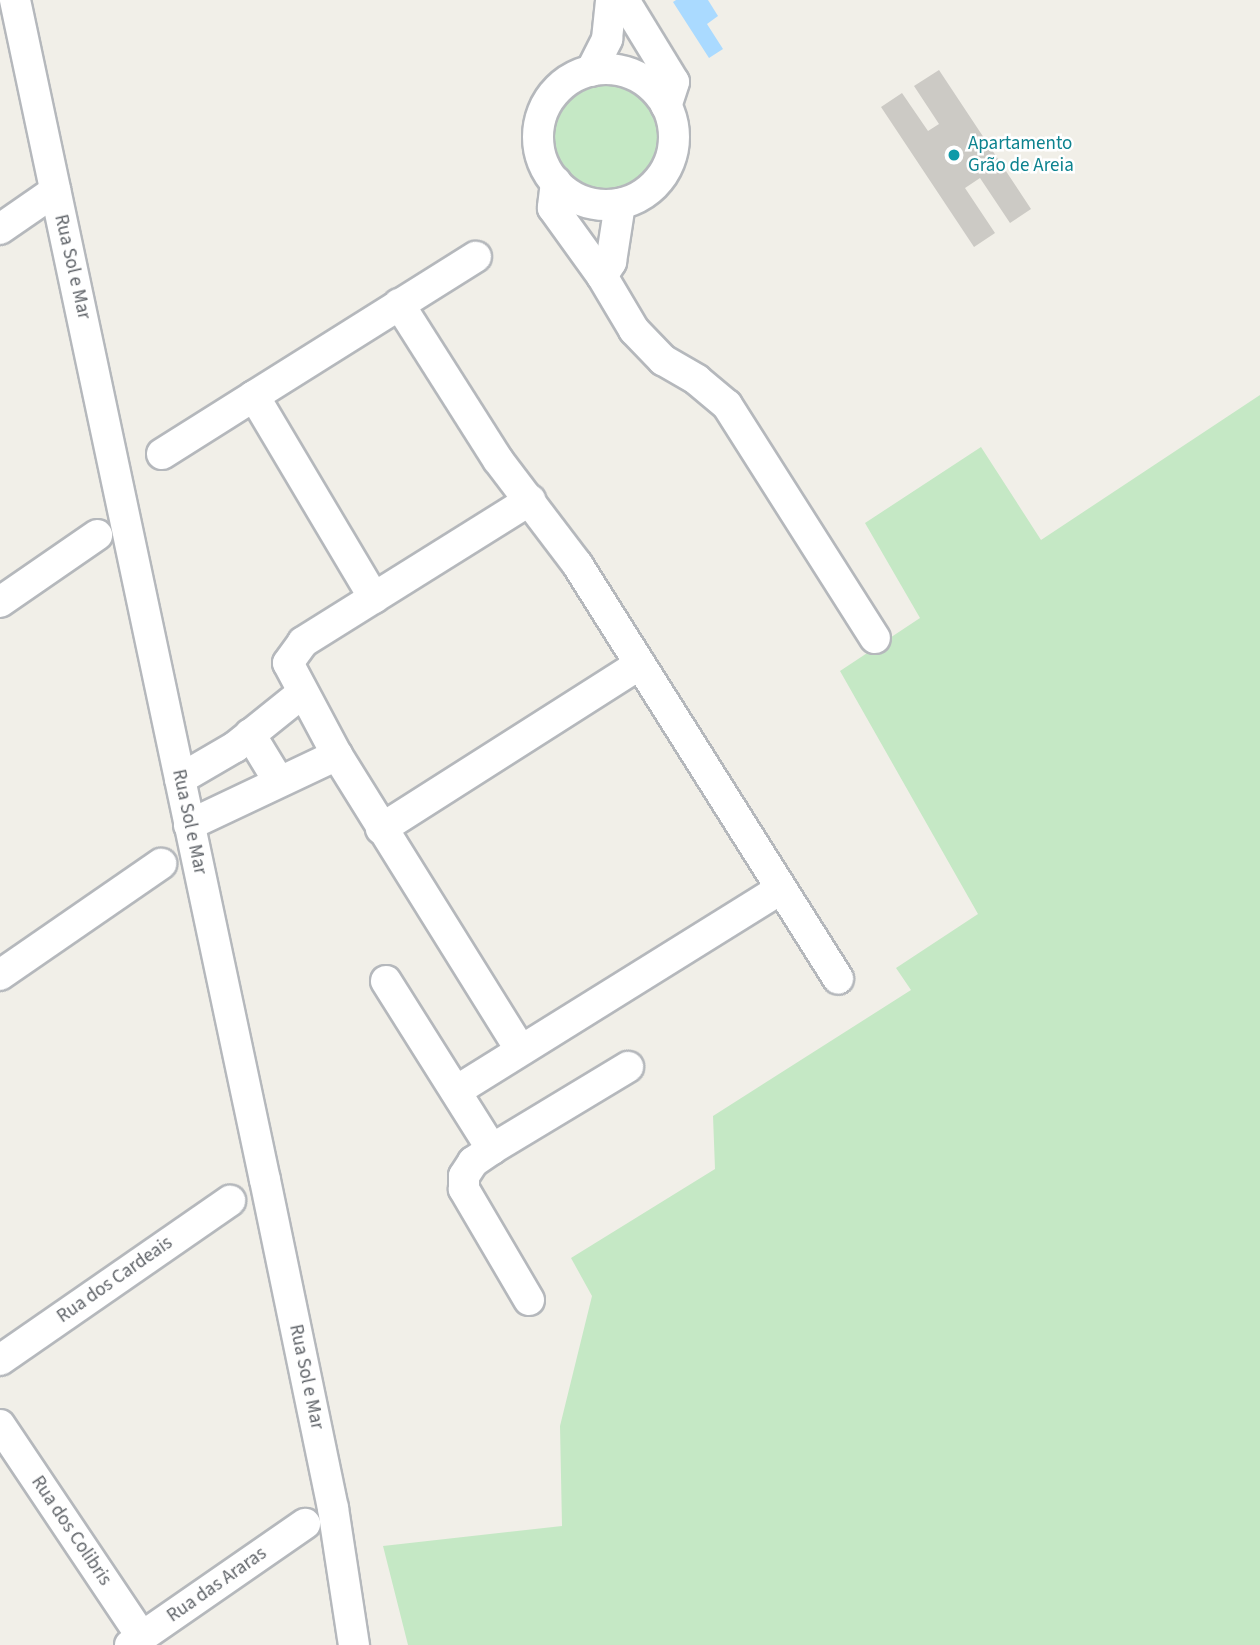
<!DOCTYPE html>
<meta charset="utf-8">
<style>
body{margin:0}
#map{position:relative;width:1260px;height:1645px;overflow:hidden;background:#f1efe8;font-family:"Source Sans 3",sans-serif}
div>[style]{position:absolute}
.green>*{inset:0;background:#c5e8c5}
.round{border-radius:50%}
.water>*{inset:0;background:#aadaff}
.building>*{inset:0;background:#cccac5}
.roads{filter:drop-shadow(2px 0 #b5b8bc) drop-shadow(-2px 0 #b5b8bc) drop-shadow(0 2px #b5b8bc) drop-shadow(0 -2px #b5b8bc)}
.minor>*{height:30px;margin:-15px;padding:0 15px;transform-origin:15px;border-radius:15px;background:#fff}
.minor>.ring{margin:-15px;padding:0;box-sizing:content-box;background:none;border:30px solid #fff;border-radius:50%}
.dots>*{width:19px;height:19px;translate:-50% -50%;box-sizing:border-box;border:4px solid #fff;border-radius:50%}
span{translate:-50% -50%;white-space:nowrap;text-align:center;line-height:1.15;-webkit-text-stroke:5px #fff;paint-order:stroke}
.culture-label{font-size:19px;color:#0d838f}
.left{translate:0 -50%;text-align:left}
.street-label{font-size:19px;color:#5f6368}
</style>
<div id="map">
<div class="green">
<div class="round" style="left:550px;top:81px;width:112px;height:112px"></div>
<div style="clip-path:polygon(1260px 395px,1260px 1645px,408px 1645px,383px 1546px,562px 1526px,560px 1426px,592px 1296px,571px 1258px,715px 1169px,713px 1116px,911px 990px,896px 968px,978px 914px,840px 671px,920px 618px,865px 523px,981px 447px,1041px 540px)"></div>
</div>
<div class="water">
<div style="clip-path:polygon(676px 0,708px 0,718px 16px,707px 24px,723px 49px,709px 58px,673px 2px)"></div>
</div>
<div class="building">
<div style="clip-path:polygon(939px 70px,1031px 209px,1010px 223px,980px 178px,965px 188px,995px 233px,974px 247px,881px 107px,902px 93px,928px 131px,939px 124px,914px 86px)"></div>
</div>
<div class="roads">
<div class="minor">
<div style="left:15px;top:0;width:1206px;rotate:78.04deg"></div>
<div style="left:265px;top:1180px;width:335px;rotate:78.3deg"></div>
<div style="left:333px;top:1508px;width:139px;rotate:81.3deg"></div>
<div style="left:618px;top:0;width:10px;rotate:29deg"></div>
<div style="left:627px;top:5px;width:90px;rotate:58.6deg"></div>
<div style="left:674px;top:82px;width:25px;rotate:108deg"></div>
<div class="ring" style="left:538px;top:69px;width:106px;height:106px"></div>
<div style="left:591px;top:71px;width:36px;rotate:-63deg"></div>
<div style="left:607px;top:39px;width:39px;rotate:-84deg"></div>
<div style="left:556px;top:182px;width:26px;rotate:97deg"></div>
<div style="left:553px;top:208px;width:84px;rotate:54.2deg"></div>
<div style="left:602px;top:276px;width:63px;rotate:59.3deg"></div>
<div style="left:634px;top:330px;width:42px;rotate:46deg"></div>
<div style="left:663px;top:360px;width:39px;rotate:30deg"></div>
<div style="left:697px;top:380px;width:39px;rotate:40deg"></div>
<div style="left:727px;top:405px;width:276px;rotate:57.6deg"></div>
<div style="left:0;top:229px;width:67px;rotate:-34.6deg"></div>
<div style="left:602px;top:276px;width:17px;rotate:-57deg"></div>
<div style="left:611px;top:262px;width:59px;rotate:-81.2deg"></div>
<div style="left:399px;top:304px;width:185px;rotate:57.6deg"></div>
<div style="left:498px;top:460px;width:131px;rotate:52.8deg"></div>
<div style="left:577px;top:564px;width:490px;rotate:57.8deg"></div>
<div style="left:162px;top:454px;width:109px;rotate:-32.2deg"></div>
<div style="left:374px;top:598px;width:235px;rotate:-120.7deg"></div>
<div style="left:254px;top:396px;width:262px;rotate:-32.1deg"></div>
<div style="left:0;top:602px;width:118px;rotate:-34.6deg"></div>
<div style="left:250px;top:734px;width:54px;rotate:58.7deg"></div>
<div style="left:180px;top:779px;width:64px;rotate:-30.2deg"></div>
<div style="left:235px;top:747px;width:85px;rotate:-38.8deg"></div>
<div style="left:189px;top:825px;width:164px;rotate:-25.3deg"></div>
<div style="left:381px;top:829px;width:307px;rotate:-32.5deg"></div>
<div style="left:0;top:975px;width:196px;rotate:-34.6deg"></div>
<div style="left:386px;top:981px;width:199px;rotate:57.8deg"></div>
<div style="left:520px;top:1049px;width:346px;rotate:-121.9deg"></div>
<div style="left:337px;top:755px;width:104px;rotate:-118deg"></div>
<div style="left:288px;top:663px;width:26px;rotate:-54deg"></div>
<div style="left:303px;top:642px;width:268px;rotate:-32deg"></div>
<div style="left:456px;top:1091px;width:382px;rotate:-31.9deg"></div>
<div style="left:529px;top:1300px;width:129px;rotate:-120.4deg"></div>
<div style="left:464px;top:1189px;width:13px;rotate:-90deg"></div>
<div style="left:464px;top:1176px;width:17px;rotate:-57deg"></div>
<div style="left:473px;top:1162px;width:23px;rotate:-34deg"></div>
<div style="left:492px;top:1149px;width:159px;rotate:-31.1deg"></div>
<div style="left:0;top:1360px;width:280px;rotate:-34.7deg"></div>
<div style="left:0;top:1425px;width:255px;rotate:56.2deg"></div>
<div style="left:130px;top:1645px;width:213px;rotate:-34.7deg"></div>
</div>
</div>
<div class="dots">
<div style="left:954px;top:155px;background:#0f9aa8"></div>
</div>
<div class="culture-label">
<span class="left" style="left:968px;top:155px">Apartamento<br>Grão de Areia</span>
</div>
<div class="street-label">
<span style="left:72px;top:267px;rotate:77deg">Rua Sol e Mar</span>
<span style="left:189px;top:822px;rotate:78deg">Rua Sol e Mar</span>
<span style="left:115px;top:1280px;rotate:-35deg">Rua dos Cardeais</span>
<span style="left:306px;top:1377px;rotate:78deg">Rua Sol e Mar</span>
<span style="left:71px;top:1531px;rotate:56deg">Rua dos Colibris</span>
<span style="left:217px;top:1585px;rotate:-35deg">Rua das Araras</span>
</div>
</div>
